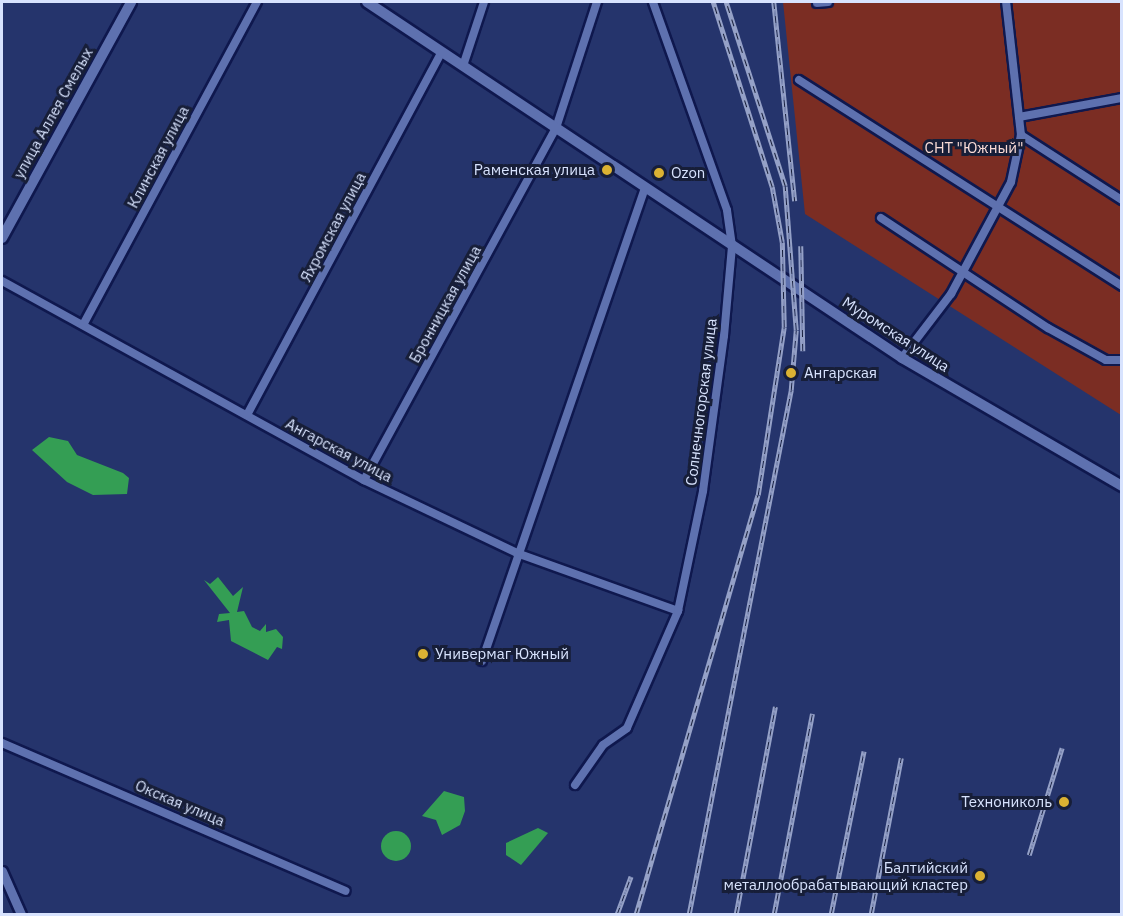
<!DOCTYPE html>
<meta charset="utf-8">
<style>
body{margin:0}
#map{position:relative;width:1123px;height:916px;overflow:hidden;background:#25346c;font-family:"IBM Plex Sans",sans-serif}
div>[style]{position:absolute}
.green>*{inset:0;background:#7b2d23}
.water>*{inset:0;background:#349e54}
.round{border-radius:50%}
.roads{filter:drop-shadow(2px 0 #0f184e) drop-shadow(-2px 0 #0f184e) drop-shadow(0 2px #0f184e) drop-shadow(0 -2px #0f184e)}
.minor>*{height:8px;margin:-4px;padding:0 4px;transform-origin:4px;border-radius:4px;background:#5e71af}
.tertiary>*{height:9px;margin:-4.5px;padding:0 4.5px;transform-origin:4.5px;border-radius:4.5px;background:#5e71af}
.secondary>*{height:10px;margin:-5px;padding:0 5px;transform-origin:5px;border-radius:5px;background:#5e71af}
.rail>*{height:4.5px;margin-top:-2.25px;transform-origin:0;background:repeating-linear-gradient(90deg,#171e38 0 7px,#95a1c7 0 14px);box-sizing:border-box;border-block:2px solid #95a1c7}
.dots>*{width:16px;height:16px;translate:-50% -50%;box-sizing:border-box;border:3px solid #171e38;border-radius:50%}
span{translate:-50% -50%;white-space:nowrap;text-align:center;line-height:1.15;-webkit-text-stroke:6px #171e38;paint-order:stroke}
.street-label{font-size:15px;color:#d8e3fe}
.park-label{font-size:15px;color:#fadbd6}
.poi-label{font-size:15px;color:#d8e3fe}
.right{translate:-100% -50%;text-align:right}
.left{translate:0 -50%;text-align:left}
.frame{position:absolute;inset:0;border:3px solid #d8e3fe;pointer-events:none}
</style>
<div id="map">
<div class="green">
<div style="clip-path:polygon(783px 2px,1121px 2px,1121px 415px,805px 214px)"></div>
</div>
<div class="water">
<div style="clip-path:polygon(49px 437px,68px 441px,77px 455px,123px 473px,129px 478px,127px 494px,93px 495px,67px 482px,32px 450px)"></div>
<div style="clip-path:polygon(218px 577px,233px 596px,243px 587px,237px 612px,244px 611px,252px 627px,260px 631px,266px 624px,266px 632px,276px 629px,283px 637px,282px 649px,277px 647px,268px 660px,231px 641px,229px 620px,217px 622px,219px 614px,230px 613px,204px 580px,210px 584px)"></div>
<div style="clip-path:polygon(444px 791px,464px 797px,465px 811px,460px 825px,442px 835px,436px 820px,422px 816px)"></div>
<div style="clip-path:polygon(538px 828px,548px 833px,521px 865px,506px 855px,506px 843px)"></div>
<div class="round" style="left:381px;top:831px;width:30px;height:30px"></div>
</div>
<div class="roads">
<div class="minor">
<div style="left:817px;top:3px;width:11px;rotate:-5deg"></div>
<div style="left:463px;top:66px;width:67px;rotate:-71.8deg"></div>
<div style="left:799px;top:80px;width:383px;rotate:32.5deg"></div>
<div style="left:1019px;top:117px;width:105px;rotate:-10.5deg"></div>
<div style="left:1021px;top:135px;width:120px;rotate:32.8deg"></div>
<div style="left:881px;top:218px;width:200px;rotate:33.4deg"></div>
<div style="left:1048px;top:328px;width:66px;rotate:28.9deg"></div>
<div style="left:1106px;top:360px;width:16px"></div>
<div style="left:2px;top:281px;width:413px;rotate:28.8deg"></div>
<div style="left:364px;top:480px;width:170px;rotate:25.5deg"></div>
<div style="left:517px;top:553px;width:171px;rotate:19.8deg"></div>
<div style="left:83px;top:325px;width:367px;rotate:-61.7deg"></div>
<div style="left:902px;top:358px;width:81px;rotate:-52.6deg"></div>
<div style="left:951px;top:294px;width:127px;rotate:-61.8deg"></div>
<div style="left:1011px;top:182px;width:48px;rotate:-78deg"></div>
<div style="left:1021px;top:135px;width:134px;rotate:-96.4deg"></div>
<div style="left:247px;top:415px;width:412px;rotate:-61.8deg"></div>
<div style="left:364px;top:480px;width:401px;rotate:-61.4deg"></div>
<div style="left:556px;top:128px;width:133px;rotate:-72deg"></div>
<div style="left:482px;top:661px;width:500px;rotate:-70.99deg"></div>
<div style="left:2px;top:743px;width:374px;rotate:23.3deg"></div>
<div style="left:575px;top:785px;width:49px;rotate:-55deg"></div>
<div style="left:603px;top:745px;width:29px;rotate:-35deg"></div>
<div style="left:627px;top:728px;width:128px;rotate:-66.4deg"></div>
<div style="left:678px;top:611px;width:123px;rotate:-78.2deg"></div>
<div style="left:703px;top:491px;width:156px;rotate:-82.3deg"></div>
<div style="left:724px;top:336px;width:90px;rotate:-84.9deg"></div>
<div style="left:732px;top:246px;width:36px;rotate:-98deg"></div>
<div style="left:727px;top:210px;width:221px;rotate:-109.6deg"></div>
</div>
<div class="tertiary">
<div style="left:2px;top:871px;width:47px;rotate:66.2deg"></div>
</div>
<div class="secondary">
<div style="left:367px;top:2px;width:643px;rotate:33.64deg"></div>
<div style="left:902px;top:358px;width:255px;rotate:30.2deg"></div>
<div style="left:2px;top:238px;width:269px;rotate:-61.3deg"></div>
</div>
</div>
<div class="rail">
<div style="left:774px;top:2px;width:200px;rotate:84deg"></div>
<div style="left:801px;top:246px;width:105px;rotate:88.9deg"></div>
<div style="left:1029px;top:855px;width:112px;rotate:-72.9deg"></div>
<div style="left:617px;top:914px;width:40px;rotate:-69.8deg"></div>
<div style="left:636px;top:914px;width:436px;rotate:-73.8deg"></div>
<div style="left:758px;top:495px;width:170px;rotate:-81.2deg"></div>
<div style="left:784px;top:327px;width:85px;rotate:-91.3deg"></div>
<div style="left:782px;top:242px;width:56px;rotate:-100.3deg"></div>
<div style="left:772px;top:187px;width:194px;rotate:-107.7deg"></div>
<div style="left:689px;top:914px;width:534px;rotate:-78.98deg"></div>
<div style="left:791px;top:390px;width:60px;rotate:-85.2deg"></div>
<div style="left:796px;top:330px;width:144px;rotate:-94.4deg"></div>
<div style="left:785px;top:186px;width:193px;rotate:-107.8deg"></div>
<div style="left:736px;top:914px;width:211px;rotate:-79.3deg"></div>
<div style="left:774px;top:914px;width:204px;rotate:-79.2deg"></div>
<div style="left:831px;top:914px;width:166px;rotate:-78.6deg"></div>
<div style="left:871px;top:914px;width:159px;rotate:-79.1deg"></div>
</div>
<div class="dots">
<div style="left:607px;top:170px;background:#dbb233"></div>
<div style="left:659px;top:173px;background:#dbb233"></div>
<div style="left:791px;top:373px;background:#dbb233"></div>
<div style="left:423px;top:654px;background:#dbb233"></div>
<div style="left:1064px;top:802px;background:#dbb233"></div>
<div style="left:980px;top:876px;background:#dbb233"></div>
</div>
<div class="street-label">
<span style="left:53px;top:113px;rotate:-61deg">улица Аллея Смелых</span>
<span style="left:158px;top:157px;rotate:-62deg">Клинская улица</span>
<span style="left:333px;top:227px;rotate:-62deg">Яхромская улица</span>
<span style="left:445px;top:304px;rotate:-61deg">Бронницкая улица</span>
<span style="left:896px;top:334px;rotate:33deg">Муромская улица</span>
<span style="left:701px;top:402px;rotate:-83deg">Солнечногорская улица</span>
<span style="left:339px;top:450px;rotate:28deg">Ангарская улица</span>
<span style="left:180px;top:803px;rotate:23deg">Окская улица</span>
</div>
<div class="park-label">
<span style="left:974px;top:148px">СНТ "Южный"</span>
</div>
<div class="poi-label">
<span class="right" style="left:595px;top:170px">Раменская улица</span>
<span class="left" style="left:671px;top:173px">Ozon</span>
<span class="left" style="left:804px;top:373px">Ангарская</span>
<span class="left" style="left:435px;top:654px">Универмаг Южный</span>
<span class="right" style="left:1052px;top:802px">Технониколь</span>
<span class="right" style="left:968px;top:876px">Балтийский<br>металлообрабатывающий кластер</span>
</div>
<div class="frame"></div>
</div>
